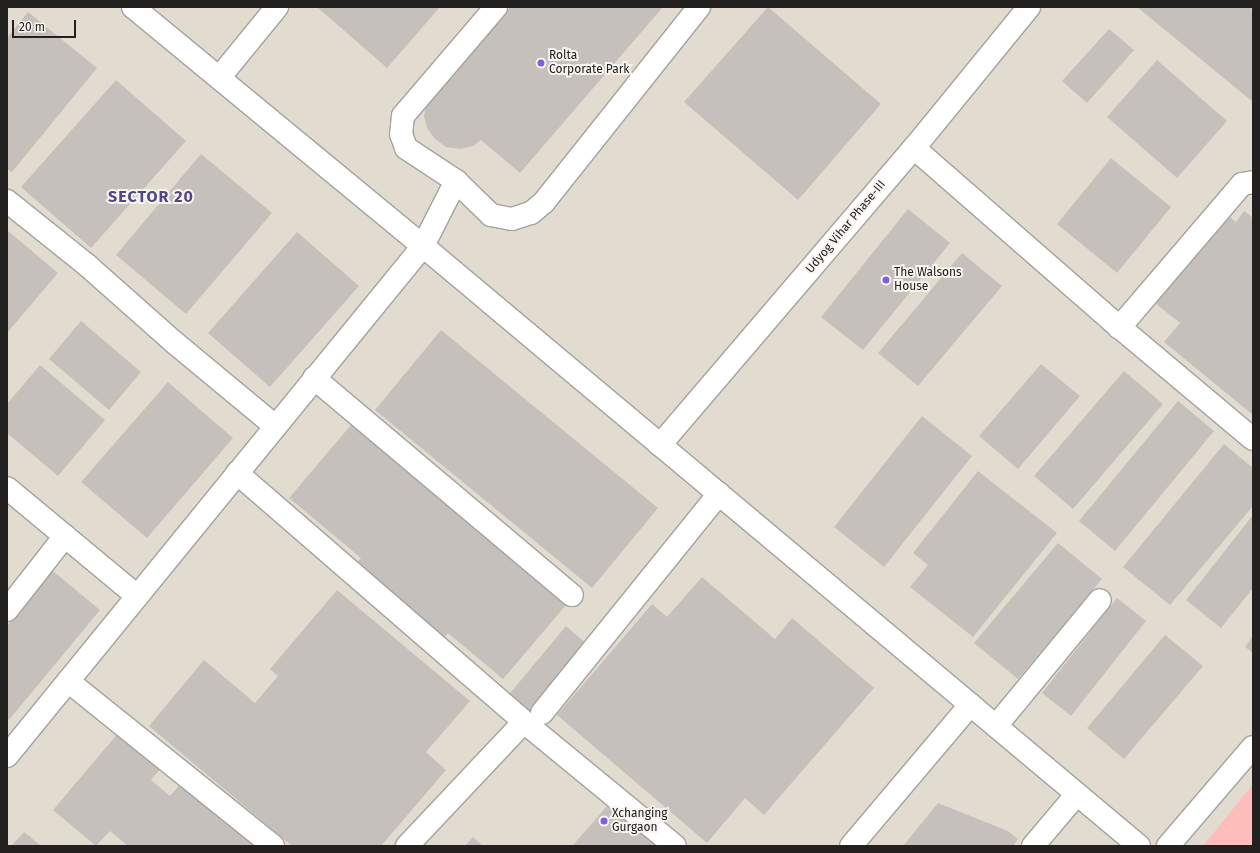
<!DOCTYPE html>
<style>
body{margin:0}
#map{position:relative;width:1260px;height:853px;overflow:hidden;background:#eae8e3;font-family:"Fira Sans",sans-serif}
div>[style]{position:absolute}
.built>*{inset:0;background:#e2dcd0}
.green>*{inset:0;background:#fcbdbb}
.building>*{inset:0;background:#c6c0bd}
.roads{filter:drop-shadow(1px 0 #a5a29e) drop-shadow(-1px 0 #a5a29e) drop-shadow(0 1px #a5a29e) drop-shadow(0 -1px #a5a29e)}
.minor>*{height:22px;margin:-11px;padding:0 11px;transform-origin:11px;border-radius:11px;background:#fff}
.dots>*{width:11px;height:11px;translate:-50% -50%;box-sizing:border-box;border:2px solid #f8f5f0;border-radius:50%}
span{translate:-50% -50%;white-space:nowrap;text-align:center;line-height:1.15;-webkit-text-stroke:4px #f8f5f0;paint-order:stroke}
.poi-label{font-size:12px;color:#222120}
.left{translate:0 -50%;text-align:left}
.street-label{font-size:12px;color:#222120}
.district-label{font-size:16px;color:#524785;font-weight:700;letter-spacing:1px}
.frame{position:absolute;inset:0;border:8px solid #222120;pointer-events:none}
.scale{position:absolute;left:12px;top:20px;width:64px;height:18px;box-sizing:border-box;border:2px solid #222120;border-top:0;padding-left:5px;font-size:12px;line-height:14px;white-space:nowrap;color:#222120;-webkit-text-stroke:3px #f8f5f0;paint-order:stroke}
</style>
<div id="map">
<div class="built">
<div style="clip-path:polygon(7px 7px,1253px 7px,1253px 846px,7px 846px)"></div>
</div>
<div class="green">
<div style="clip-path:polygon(1253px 784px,1253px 846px,1203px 846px)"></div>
</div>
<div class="building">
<div style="clip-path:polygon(317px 7px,440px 7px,387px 68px)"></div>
<div style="clip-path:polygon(510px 7px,663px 7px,520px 173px,481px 140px,473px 146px,460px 149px,446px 147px,435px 139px,427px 128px,424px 116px,427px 102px)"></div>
<div style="clip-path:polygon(768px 7px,881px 104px,798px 200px,684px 102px)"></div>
<div style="clip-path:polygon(1137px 7px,1249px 7px,1253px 10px,1253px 102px)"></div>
<div style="clip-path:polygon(28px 12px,97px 68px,12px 172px,7px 169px,7px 38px)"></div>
<div style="clip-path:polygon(1109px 29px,1134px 50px,1087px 103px,1062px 81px)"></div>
<div style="clip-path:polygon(1157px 60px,1227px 121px,1177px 178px,1107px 117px)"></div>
<div style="clip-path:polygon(116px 80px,186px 141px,91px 248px,21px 187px)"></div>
<div style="clip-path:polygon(201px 154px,272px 213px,186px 314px,116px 255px)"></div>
<div style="clip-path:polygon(1111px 158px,1171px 207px,1117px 273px,1057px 224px)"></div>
<div style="clip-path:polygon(908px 209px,950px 243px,863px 350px,821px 317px)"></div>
<div style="clip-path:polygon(1244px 211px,1253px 218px,1253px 415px,1164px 342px,1180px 323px,1155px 303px,1227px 215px,1236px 222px)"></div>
<div style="clip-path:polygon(7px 230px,58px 273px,7px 333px)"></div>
<div style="clip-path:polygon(297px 232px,359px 286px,270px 387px,208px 333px)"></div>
<div style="clip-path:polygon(962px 253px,1002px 286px,918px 386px,878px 353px)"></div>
<div style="clip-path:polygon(81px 321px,141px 372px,109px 410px,49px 359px)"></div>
<div style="clip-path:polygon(441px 330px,658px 508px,592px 588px,375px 410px)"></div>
<div style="clip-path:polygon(1041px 364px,1080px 396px,1018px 469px,979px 436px)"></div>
<div style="clip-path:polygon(40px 365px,105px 420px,58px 476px,7px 433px,7px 404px)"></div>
<div style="clip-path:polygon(1124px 371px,1163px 404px,1073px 509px,1034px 476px)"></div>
<div style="clip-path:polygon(168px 382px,233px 438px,147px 538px,81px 482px)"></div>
<div style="clip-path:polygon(1178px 401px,1214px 431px,1115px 551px,1079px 521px)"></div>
<div style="clip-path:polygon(922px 416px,972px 456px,884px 567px,834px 527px)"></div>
<div style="clip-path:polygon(357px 418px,572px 598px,503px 679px,448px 633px,440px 642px,352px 568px,361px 558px,289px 498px)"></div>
<div style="clip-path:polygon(1224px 444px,1253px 468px,1253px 506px,1170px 605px,1123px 567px)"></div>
<div style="clip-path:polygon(978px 471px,1057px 533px,973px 637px,910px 587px,928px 565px,913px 553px)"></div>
<div style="clip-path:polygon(1253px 515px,1253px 588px,1221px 628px,1186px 600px)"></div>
<div style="clip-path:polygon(1058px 543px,1102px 579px,1018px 679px,974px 643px)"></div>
<div style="clip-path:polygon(53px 571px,100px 610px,9px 720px,7px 718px,7px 626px)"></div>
<div style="clip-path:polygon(702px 577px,775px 639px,792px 618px,874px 688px,764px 815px,745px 798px,707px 843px,557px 715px,652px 604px,667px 617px)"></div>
<div style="clip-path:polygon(337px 590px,470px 701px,426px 752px,446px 770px,381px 846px,292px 846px,149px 726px,204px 660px,255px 703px,278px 676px,270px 669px)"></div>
<div style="clip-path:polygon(1117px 598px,1146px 621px,1071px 716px,1042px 693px)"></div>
<div style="clip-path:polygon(566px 626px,589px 646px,531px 717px,507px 697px)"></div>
<div style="clip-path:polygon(1165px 635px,1203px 666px,1124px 759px,1087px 728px)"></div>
<div style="clip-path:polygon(1253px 636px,1253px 653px,1245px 647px)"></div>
<div style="clip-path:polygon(120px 731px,162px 767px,151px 780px,170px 796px,183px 781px,259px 846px,128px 846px,110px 831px,96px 846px,53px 810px)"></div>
<div style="clip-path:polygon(938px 803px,1008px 831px,1018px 839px,1013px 846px,903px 846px)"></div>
<div style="clip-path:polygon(608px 805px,656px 846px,572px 846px)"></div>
<div style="clip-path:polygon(24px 832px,41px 846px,11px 846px)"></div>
<div style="clip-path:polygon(473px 837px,483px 846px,465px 846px)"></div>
</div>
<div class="roads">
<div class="minor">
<div style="left:133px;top:7px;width:376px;rotate:39.5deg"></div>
<div style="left:423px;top:246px;width:934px;rotate:39.96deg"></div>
<div style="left:496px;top:7px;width:143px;rotate:130.5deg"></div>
<div style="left:403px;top:116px;width:18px;rotate:96deg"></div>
<div style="left:401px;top:134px;width:15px;rotate:70deg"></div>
<div style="left:406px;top:148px;width:60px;rotate:33.4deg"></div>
<div style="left:456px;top:181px;width:49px;rotate:44.2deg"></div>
<div style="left:491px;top:215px;width:21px;rotate:11deg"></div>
<div style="left:512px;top:219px;width:20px;rotate:-18deg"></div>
<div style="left:531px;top:213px;width:17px;rotate:-40deg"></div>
<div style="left:544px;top:202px;width:249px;rotate:-51.5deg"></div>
<div style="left:219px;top:78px;width:92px;rotate:-50.8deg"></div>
<div style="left:914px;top:148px;width:262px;rotate:41.1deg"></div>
<div style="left:1111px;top:320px;width:185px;rotate:40deg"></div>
<div style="left:7px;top:201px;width:104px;rotate:38.7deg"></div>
<div style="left:88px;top:266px;width:116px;rotate:41.5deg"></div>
<div style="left:175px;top:343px;width:130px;rotate:39.7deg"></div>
<div style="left:1119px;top:328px;width:189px;rotate:-49.5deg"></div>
<div style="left:1242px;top:184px;width:11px;rotate:-10deg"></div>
<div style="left:314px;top:378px;width:337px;rotate:40.1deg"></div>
<div style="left:660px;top:445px;width:391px;rotate:-49.5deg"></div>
<div style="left:914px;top:148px;width:182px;rotate:-50.8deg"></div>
<div style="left:237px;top:473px;width:380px;rotate:40.9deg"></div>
<div style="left:524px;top:722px;width:195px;rotate:39.4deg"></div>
<div style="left:7px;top:488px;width:169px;rotate:39.7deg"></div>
<div style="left:7px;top:610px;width:94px;rotate:-51.9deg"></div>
<div style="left:68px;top:681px;width:263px;rotate:38.8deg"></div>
<div style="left:542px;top:713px;width:282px;rotate:-51.1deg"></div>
<div style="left:996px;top:726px;width:163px;rotate:-50.5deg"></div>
<div style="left:7px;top:756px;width:658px;rotate:-50.8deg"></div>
<div style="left:423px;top:246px;width:73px;rotate:-63.1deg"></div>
<div style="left:407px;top:846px;width:170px;rotate:-46.7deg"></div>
<div style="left:851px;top:846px;width:185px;rotate:-49.8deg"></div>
<div style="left:1033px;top:846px;width:68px;rotate:-49.8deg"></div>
<div style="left:1168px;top:846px;width:130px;rotate:-49.4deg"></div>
</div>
</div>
<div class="dots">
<div style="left:541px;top:63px;background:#7d61dc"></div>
<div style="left:886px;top:280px;background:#7d61dc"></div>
<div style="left:604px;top:821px;background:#7d61dc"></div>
</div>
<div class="poi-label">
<span class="left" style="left:549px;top:63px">Rolta<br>Corporate Park</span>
<span class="left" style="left:894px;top:280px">The Walsons<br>House</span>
<span class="left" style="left:612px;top:821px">Xchanging<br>Gurgaon</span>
</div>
<div class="street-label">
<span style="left:846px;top:227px;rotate:-50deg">Udyog Vihar Phase-III</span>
</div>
<div class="district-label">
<span style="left:151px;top:197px">SECTOR 20</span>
</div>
<div class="frame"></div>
<div class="scale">20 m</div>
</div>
